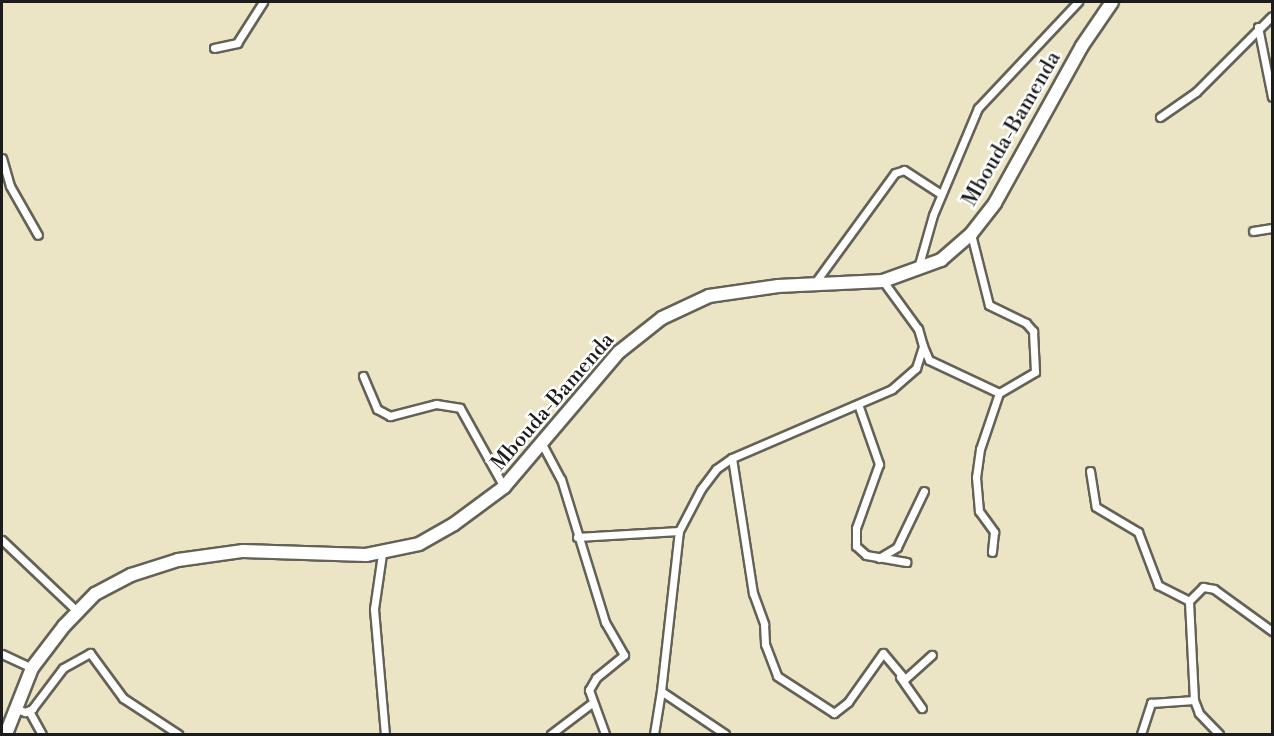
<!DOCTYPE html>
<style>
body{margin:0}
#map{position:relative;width:1274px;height:736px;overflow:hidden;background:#ebe5c5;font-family:"Libre Bodoni",serif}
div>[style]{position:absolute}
.roads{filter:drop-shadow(2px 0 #646257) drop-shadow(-2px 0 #646257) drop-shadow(0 2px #646257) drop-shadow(0 -2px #646257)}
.minor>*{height:7px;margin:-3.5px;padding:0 3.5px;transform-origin:3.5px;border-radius:3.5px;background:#fff}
.trunk>*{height:12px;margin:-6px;padding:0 6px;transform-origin:6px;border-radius:6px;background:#fff}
span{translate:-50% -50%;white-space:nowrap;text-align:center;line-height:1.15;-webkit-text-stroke:5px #fff;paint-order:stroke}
.street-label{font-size:21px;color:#1c1c1c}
.frame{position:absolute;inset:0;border:3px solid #1c1c1c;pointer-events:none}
</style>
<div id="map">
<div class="roads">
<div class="minor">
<div style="left:1258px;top:27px;width:71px;rotate:78.7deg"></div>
<div style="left:214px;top:48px;width:24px;rotate:-12deg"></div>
<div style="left:237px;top:43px;width:49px;rotate:-57.6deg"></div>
<div style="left:1160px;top:117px;width:44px;rotate:-34.8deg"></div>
<div style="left:1196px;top:92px;width:107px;rotate:-45deg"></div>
<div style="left:2px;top:158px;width:29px;rotate:74deg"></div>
<div style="left:10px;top:186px;width:56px;rotate:60.3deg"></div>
<div style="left:1253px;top:231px;width:19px;rotate:-9deg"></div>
<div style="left:971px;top:234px;width:73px;rotate:75.8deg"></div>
<div style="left:989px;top:305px;width:41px;rotate:25.9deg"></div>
<div style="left:1026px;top:323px;width:11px;rotate:49deg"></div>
<div style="left:1033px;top:331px;width:41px;rotate:87.2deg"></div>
<div style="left:1035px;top:372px;width:42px;rotate:149.7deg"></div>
<div style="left:918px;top:268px;width:55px;rotate:-74.2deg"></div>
<div style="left:933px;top:215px;width:116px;rotate:-67.2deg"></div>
<div style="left:978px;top:108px;width:146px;rotate:-46.7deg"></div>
<div style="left:814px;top:284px;width:137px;rotate:-53.9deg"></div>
<div style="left:895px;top:173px;width:9px;rotate:-18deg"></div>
<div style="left:904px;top:170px;width:44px;rotate:33deg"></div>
<div style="left:923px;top:346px;width:15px;rotate:67deg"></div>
<div style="left:929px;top:360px;width:77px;rotate:25.2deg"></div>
<div style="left:999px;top:393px;width:59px;rotate:108.7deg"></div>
<div style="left:980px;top:449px;width:28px;rotate:98deg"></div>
<div style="left:976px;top:477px;width:34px;rotate:85deg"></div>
<div style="left:979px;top:511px;width:26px;rotate:54deg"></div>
<div style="left:994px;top:532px;width:20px;rotate:96deg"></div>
<div style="left:363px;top:376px;width:36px;rotate:67deg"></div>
<div style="left:377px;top:409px;width:15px;rotate:28deg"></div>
<div style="left:390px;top:416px;width:48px;rotate:-14.6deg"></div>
<div style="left:436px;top:404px;width:24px;rotate:9deg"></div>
<div style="left:460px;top:408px;width:90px;rotate:60.9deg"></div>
<div style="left:858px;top:404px;width:64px;rotate:70.7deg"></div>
<div style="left:879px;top:464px;width:68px;rotate:109.8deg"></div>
<div style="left:856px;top:528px;width:18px;rotate:90deg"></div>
<div style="left:856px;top:546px;width:13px;rotate:42deg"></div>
<div style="left:866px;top:555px;width:41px;rotate:9.9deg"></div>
<div style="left:542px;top:444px;width:40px;rotate:62deg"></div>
<div style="left:561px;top:479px;width:150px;rotate:72.9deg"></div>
<div style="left:605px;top:622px;width:38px;rotate:60deg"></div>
<div style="left:624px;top:655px;width:36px;rotate:141deg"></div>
<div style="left:596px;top:678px;width:14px;rotate:120deg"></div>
<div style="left:589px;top:690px;width:47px;rotate:70deg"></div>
<div style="left:732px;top:458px;width:137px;rotate:81.2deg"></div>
<div style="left:753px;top:593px;width:33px;rotate:70deg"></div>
<div style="left:764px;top:624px;width:20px;rotate:87deg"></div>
<div style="left:765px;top:644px;width:34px;rotate:69deg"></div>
<div style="left:777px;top:676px;width:68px;rotate:33deg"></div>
<div style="left:834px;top:713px;width:18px;rotate:-38deg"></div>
<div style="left:848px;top:702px;width:60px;rotate:-54.5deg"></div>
<div style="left:883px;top:653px;width:34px;rotate:50deg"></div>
<div style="left:905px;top:679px;width:36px;rotate:-42deg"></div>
<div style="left:1090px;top:471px;width:36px;rotate:81deg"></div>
<div style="left:1096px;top:507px;width:49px;rotate:30.8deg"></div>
<div style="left:1138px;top:532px;width:57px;rotate:69.3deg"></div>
<div style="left:1158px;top:585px;width:35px;rotate:27deg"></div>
<div style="left:577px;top:537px;width:102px;rotate:-3.4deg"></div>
<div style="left:2px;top:540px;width:105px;rotate:43.5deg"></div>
<div style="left:382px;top:554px;width:56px;rotate:98.3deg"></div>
<div style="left:374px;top:609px;width:125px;rotate:85deg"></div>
<div style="left:879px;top:558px;width:21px;rotate:-31deg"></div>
<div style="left:897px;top:547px;width:62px;rotate:-64.3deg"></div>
<div style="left:2px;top:654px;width:33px;rotate:25deg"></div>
<div style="left:900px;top:677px;width:38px;rotate:55deg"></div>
<div style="left:14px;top:708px;width:12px;rotate:20deg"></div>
<div style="left:25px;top:712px;width:8px;rotate:-23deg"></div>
<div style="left:32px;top:709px;width:51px;rotate:-52.9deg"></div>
<div style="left:63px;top:668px;width:31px;rotate:-29deg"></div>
<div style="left:90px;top:653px;width:56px;rotate:53.7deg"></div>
<div style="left:123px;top:698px;width:66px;rotate:33.2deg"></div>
<div style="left:29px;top:711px;width:26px;rotate:61deg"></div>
<div style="left:551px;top:734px;width:51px;rotate:-37.1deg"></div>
<div style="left:654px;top:734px;width:44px;rotate:-80.8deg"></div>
<div style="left:725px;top:734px;width:77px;rotate:-146.1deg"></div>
<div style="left:661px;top:691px;width:161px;rotate:-83.6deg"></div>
<div style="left:679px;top:531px;width:47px;rotate:-62.4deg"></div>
<div style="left:701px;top:489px;width:25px;rotate:-53deg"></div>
<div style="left:716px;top:469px;width:19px;rotate:-35deg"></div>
<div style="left:732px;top:458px;width:174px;rotate:-23.3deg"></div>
<div style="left:892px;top:389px;width:32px;rotate:-41deg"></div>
<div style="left:916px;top:368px;width:23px;rotate:-72deg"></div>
<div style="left:923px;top:346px;width:18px;rotate:-106deg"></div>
<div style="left:918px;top:329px;width:59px;rotate:-126.1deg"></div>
<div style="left:1141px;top:734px;width:33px;rotate:-72deg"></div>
<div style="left:1151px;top:703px;width:43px;rotate:-4deg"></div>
<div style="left:1219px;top:734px;width:29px;rotate:-134deg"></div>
<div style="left:1199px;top:713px;width:14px;rotate:-111deg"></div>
<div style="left:1194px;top:700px;width:99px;rotate:-92.9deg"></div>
<div style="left:1189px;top:601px;width:20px;rotate:-45deg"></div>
<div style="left:1203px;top:587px;width:11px;rotate:10deg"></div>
<div style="left:1214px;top:589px;width:72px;rotate:35.9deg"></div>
</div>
<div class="trunk">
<div style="left:6px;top:734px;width:71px;rotate:-68.5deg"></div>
<div style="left:32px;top:668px;width:53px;rotate:-52.7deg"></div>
<div style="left:64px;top:626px;width:45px;rotate:-45.9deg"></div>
<div style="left:95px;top:594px;width:41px;rotate:-27.8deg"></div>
<div style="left:131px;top:575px;width:49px;rotate:-17.7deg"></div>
<div style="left:178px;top:560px;width:66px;rotate:-7.9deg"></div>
<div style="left:243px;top:551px;width:123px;rotate:1.9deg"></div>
<div style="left:366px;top:555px;width:54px;rotate:-11.7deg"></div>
<div style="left:419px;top:544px;width:40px;rotate:-29.7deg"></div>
<div style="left:454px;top:524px;width:62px;rotate:-36.5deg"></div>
<div style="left:504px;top:487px;width:177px;rotate:-49.6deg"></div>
<div style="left:619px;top:352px;width:55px;rotate:-38.3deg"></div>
<div style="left:662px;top:318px;width:52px;rotate:-25.1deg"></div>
<div style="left:709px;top:296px;width:70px;rotate:-8.2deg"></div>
<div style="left:778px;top:286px;width:105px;rotate:-2.7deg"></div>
<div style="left:883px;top:281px;width:62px;rotate:-19.9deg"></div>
<div style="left:941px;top:260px;width:40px;rotate:-41deg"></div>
<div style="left:971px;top:234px;width:39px;rotate:-52deg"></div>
<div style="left:995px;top:203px;width:179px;rotate:-61deg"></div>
<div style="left:1082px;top:46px;width:53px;rotate:-55.7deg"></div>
</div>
</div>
<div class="street-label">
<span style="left:1012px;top:129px;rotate:-60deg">Mbouda-Bamenda</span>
<span style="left:553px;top:402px;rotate:-49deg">Mbouda-Bamenda</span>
</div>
<div class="frame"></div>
</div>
